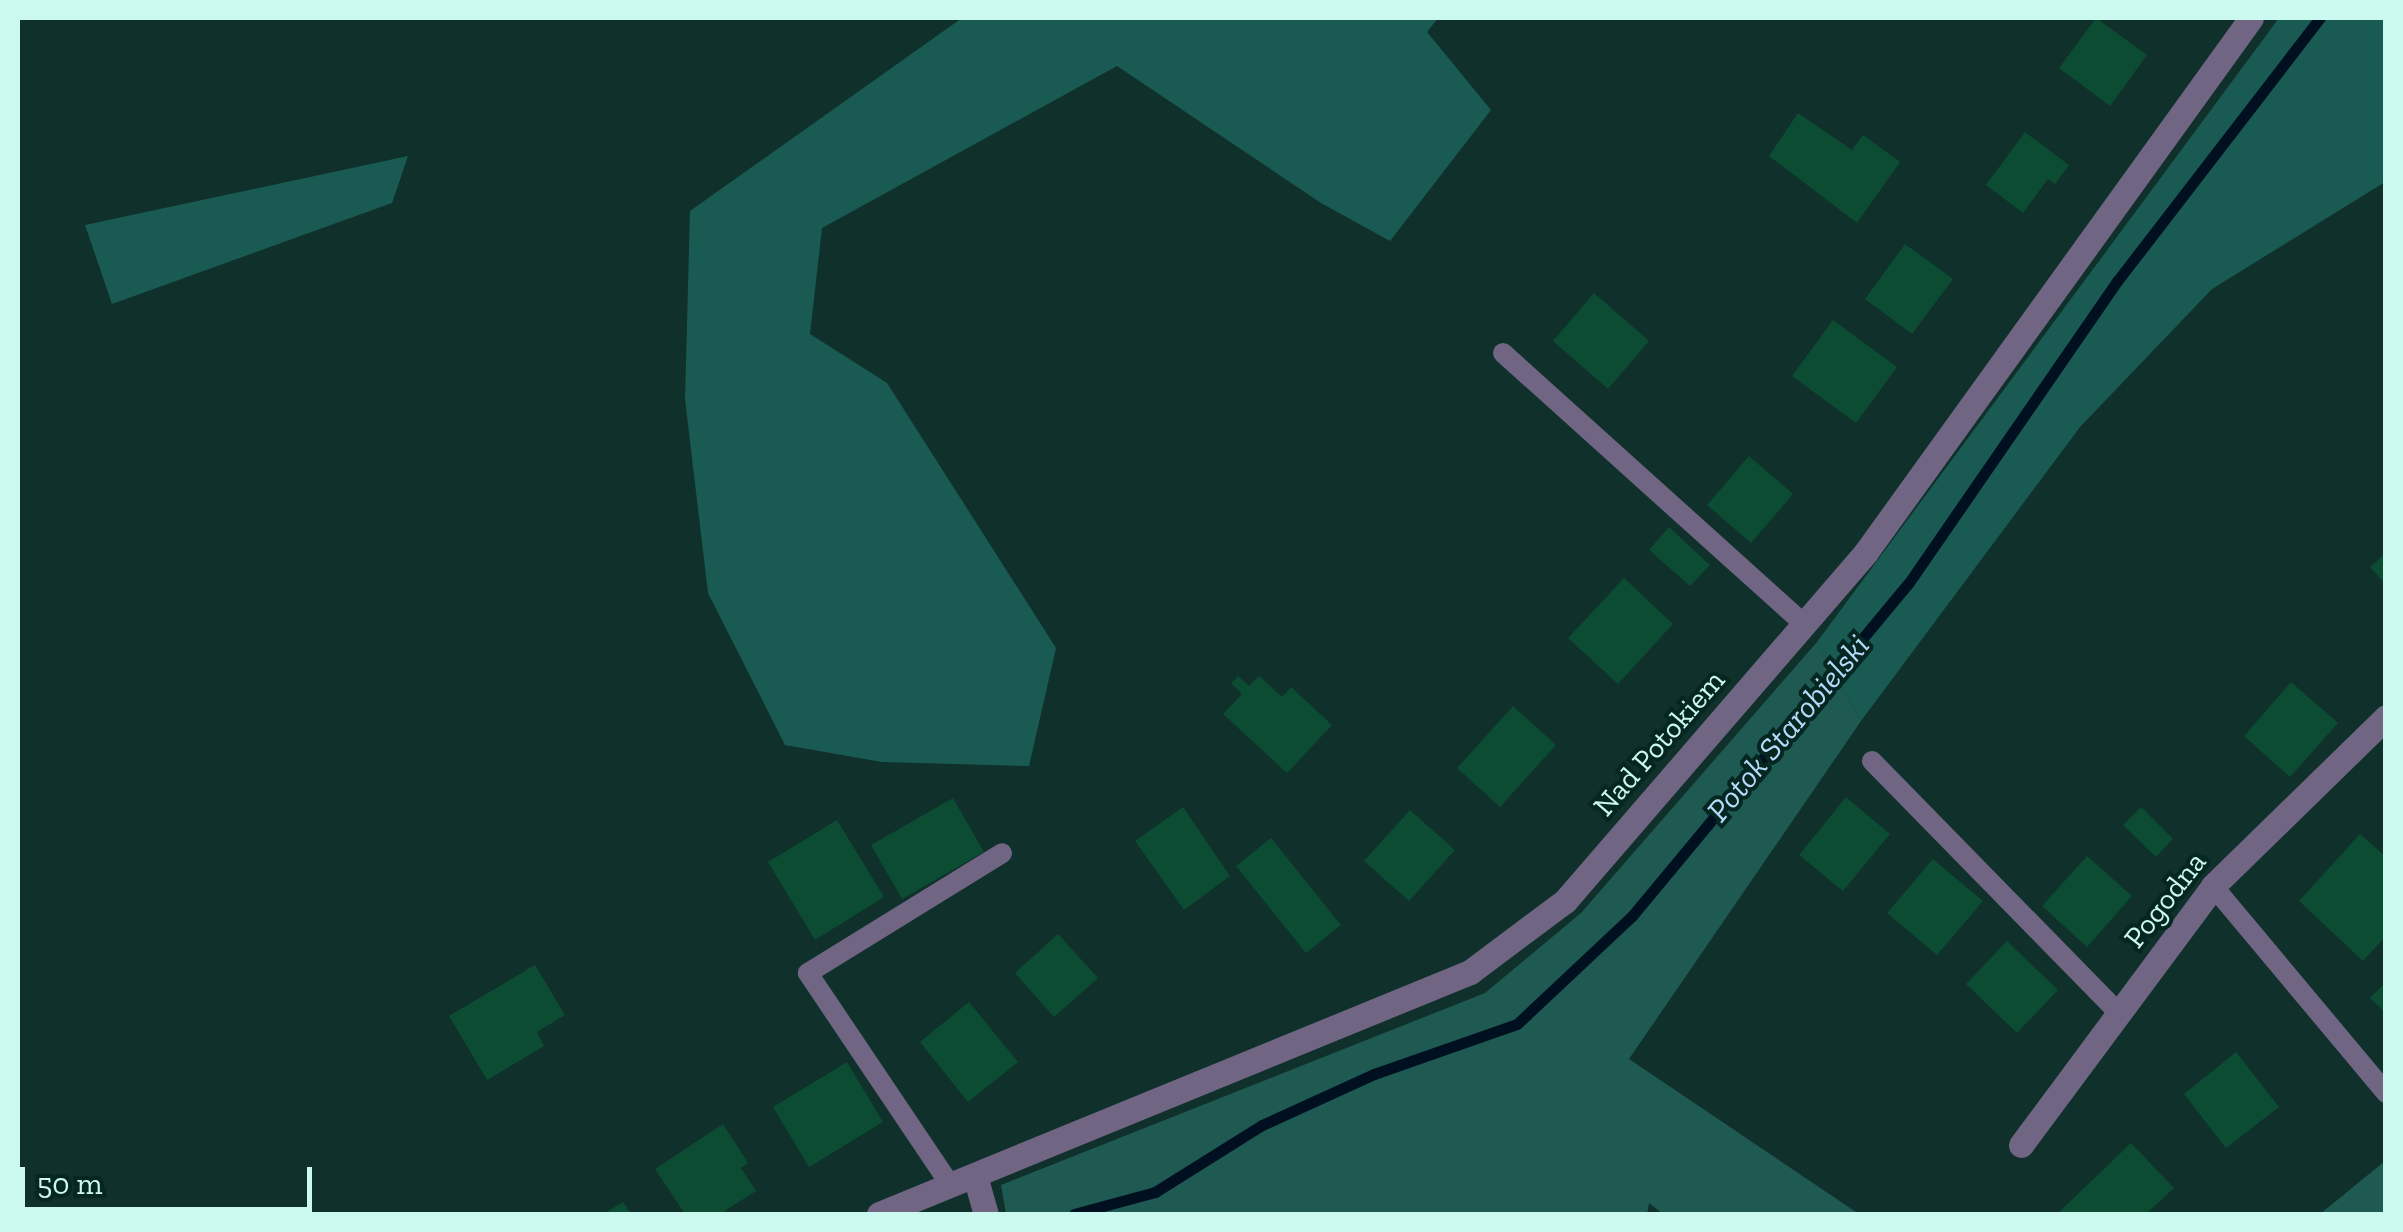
<!DOCTYPE html>
<style>
body{margin:0}
#map{position:relative;width:2403px;height:1232px;overflow:hidden;background:#10302b;font-family:"Zilla Slab",serif}
div>[style]{position:absolute}
.green>*{inset:0;background:#1e5a51}
.forest>*{inset:0;background:#195b52}
.stream>*{height:11px;margin:-5.5px;padding:0 5.5px;transform-origin:5.5px;border-radius:5.5px;background:#001020}
.building>*{inset:0;background:#0b4c33}
.service>*{height:20px;margin:-10px;padding:0 10px;transform-origin:10px;border-radius:10px;background:#716584}
.minor>*{height:25px;margin:-12.5px;padding:0 12.5px;transform-origin:12.5px;border-radius:12.5px;background:#716584}
span{translate:-50% -50%;white-space:nowrap;text-align:center;line-height:1.15;-webkit-text-stroke:8px #052621;paint-order:stroke}
.street-label{font-size:30px;color:#cbf8ef}
.water-label{font-size:32px;color:#b5dbf8;font-style:italic}
.frame{position:absolute;inset:0;border:20px solid #cbf8ef;pointer-events:none}
.scale{position:absolute;left:20px;top:1167px;width:292px;height:45px;box-sizing:border-box;border:5px solid #cbf8ef;border-top:0;padding-left:12px;font-size:30px;line-height:35px;white-space:nowrap;color:#cbf8ef;-webkit-text-stroke:8px #052621;paint-order:stroke}
</style>
<div id="map">
<div class="green">
<div style="clip-path:polygon(1817px 642px,1861px 721px,1629px 1059px,1859px 1214px,1663px 1214px,1649px 1203px,1647px 1214px,1006px 1214px,1001px 1185px,1485px 993px,1581px 913px)"></div>
<div style="clip-path:polygon(2385px 1161px,2385px 1214px,2320px 1214px)"></div>
</div>
<div class="forest">
<div style="clip-path:polygon(962px 18px,1438px 18px,1427px 32px,1491px 110px,1390px 241px,1321px 203px,1117px 66px,822px 228px,810px 334px,887px 383px,1056px 648px,1029px 766px,882px 762px,785px 745px,708px 593px,685px 399px,690px 211px)"></div>
<div style="clip-path:polygon(2279px 18px,2385px 18px,2385px 182px,2212px 289px,2080px 427px,1861px 721px,1817px 642px)"></div>
<div style="clip-path:polygon(408px 156px,392px 203px,112px 304px,85px 225px)"></div>
</div>
<div class="stream">
<div style="left:1074px;top:1214px;width:84px;rotate:-15.2deg"></div>
<div style="left:1155px;top:1192px;width:126px;rotate:-32.1deg"></div>
<div style="left:1262px;top:1125px;width:123px;rotate:-24.5deg"></div>
<div style="left:1374px;top:1074px;width:151px;rotate:-19.3deg"></div>
<div style="left:1517px;top:1024px;width:158px;rotate:-43.2deg"></div>
<div style="left:1632px;top:916px;width:432px;rotate:-50.3deg"></div>
<div style="left:1908px;top:584px;width:369px;rotate:-55.4deg"></div>
<div style="left:2118px;top:280px;width:331px;rotate:-52.4deg"></div>
</div>
<div class="building">
<div style="clip-path:polygon(2096px 18px,2147px 55px,2110px 106px,2059px 68px)"></div>
<div style="clip-path:polygon(1798px 113px,1852px 150px,1863px 135px,1900px 162px,1857px 223px,1769px 156px)"></div>
<div style="clip-path:polygon(2025px 132px,2069px 165px,2055px 184px,2048px 179px,2023px 213px,1986px 185px)"></div>
<div style="clip-path:polygon(1905px 244px,1953px 279px,1912px 334px,1865px 299px)"></div>
<div style="clip-path:polygon(1594px 293px,1649px 341px,1608px 389px,1553px 341px)"></div>
<div style="clip-path:polygon(1833px 320px,1897px 367px,1856px 423px,1792px 376px)"></div>
<div style="clip-path:polygon(1749px 456px,1793px 494px,1751px 543px,1707px 505px)"></div>
<div style="clip-path:polygon(1669px 527px,1710px 565px,1690px 586px,1649px 550px)"></div>
<div style="clip-path:polygon(2386px 553px,2386px 585px,2370px 567px)"></div>
<div style="clip-path:polygon(1624px 578px,1673px 624px,1618px 684px,1568px 638px)"></div>
<div style="clip-path:polygon(1238px 676px,1249px 686px,1259px 676px,1282px 697px,1291px 687px,1332px 725px,1287px 773px,1223px 714px,1242px 694px,1231px 683px)"></div>
<div style="clip-path:polygon(2291px 682px,2338px 723px,2290px 777px,2244px 736px)"></div>
<div style="clip-path:polygon(1513px 706px,1556px 745px,1500px 807px,1457px 768px)"></div>
<div style="clip-path:polygon(1846px 797px,1890px 834px,1843px 891px,1799px 855px)"></div>
<div style="clip-path:polygon(953px 798px,984px 852px,902px 899px,871px 845px)"></div>
<div style="clip-path:polygon(1183px 807px,1230px 876px,1184px 910px,1135px 841px)"></div>
<div style="clip-path:polygon(2141px 807px,2173px 839px,2156px 857px,2123px 825px)"></div>
<div style="clip-path:polygon(1410px 810px,1455px 850px,1409px 901px,1364px 861px)"></div>
<div style="clip-path:polygon(837px 820px,884px 897px,815px 940px,768px 862px)"></div>
<div style="clip-path:polygon(2360px 834px,2386px 857px,2386px 936px,2363px 961px,2299px 901px)"></div>
<div style="clip-path:polygon(1271px 838px,1341px 925px,1306px 953px,1236px 866px)"></div>
<div style="clip-path:polygon(2087px 856px,2132px 896px,2087px 947px,2042px 906px)"></div>
<div style="clip-path:polygon(1933px 859px,1983px 901px,1937px 955px,1887px 913px)"></div>
<div style="clip-path:polygon(1058px 934px,1098px 978px,1054px 1017px,1015px 973px)"></div>
<div style="clip-path:polygon(2007px 941px,2058px 990px,2017px 1033px,1966px 984px)"></div>
<div style="clip-path:polygon(535px 965px,565px 1015px,537px 1032px,544px 1046px,487px 1080px,449px 1016px)"></div>
<div style="clip-path:polygon(2386px 982px,2386px 1013px,2370px 998px)"></div>
<div style="clip-path:polygon(969px 1002px,1018px 1062px,968px 1102px,920px 1042px)"></div>
<div style="clip-path:polygon(2236px 1052px,2279px 1107px,2226px 1148px,2184px 1094px)"></div>
<div style="clip-path:polygon(847px 1062px,883px 1122px,809px 1167px,773px 1107px)"></div>
<div style="clip-path:polygon(723px 1124px,748px 1163px,741px 1168px,756px 1191px,720px 1214px,685px 1214px,655px 1169px)"></div>
<div style="clip-path:polygon(2131px 1143px,2174px 1188px,2146px 1214px,2057px 1214px)"></div>
<div style="clip-path:polygon(623px 1202px,631px 1214px,603px 1214px)"></div>
</div>
<div class="service">
<div style="left:1503px;top:353px;width:406px;rotate:42deg"></div>
<div style="left:1872px;top:761px;width:353px;rotate:45.6deg"></div>
<div style="left:2213px;top:886px;width:270px;rotate:50.1deg"></div>
<div style="left:949px;top:1183px;width:253px;rotate:-123.9deg"></div>
<div style="left:808px;top:973px;width:228px;rotate:-31.7deg"></div>
</div>
<div class="minor">
<div style="left:2021px;top:1145px;width:322px;rotate:-53.4deg"></div>
<div style="left:2213px;top:886px;width:242px;rotate:-44.3deg"></div>
<div style="left:975px;top:1176px;width:40px;rotate:74deg"></div>
<div style="left:879px;top:1214px;width:639px;rotate:-22.27deg"></div>
<div style="left:1470px;top:972px;width:119px;rotate:-36.8deg"></div>
<div style="left:1565px;top:901px;width:461px;rotate:-49.2deg"></div>
<div style="left:1866px;top:552px;width:658px;rotate:-54.21deg"></div>
</div>
<div class="street-label">
<span style="left:1659px;top:743px;rotate:-49deg">Nad Potokiem</span>
<span style="left:2165px;top:900px;rotate:-52deg">Pogodna</span>
</div>
<div class="water-label">
<span style="left:1788px;top:728px;rotate:-50deg">Potok Starobielski</span>
</div>
<div class="frame"></div>
<div class="scale">50 m</div>
</div>
